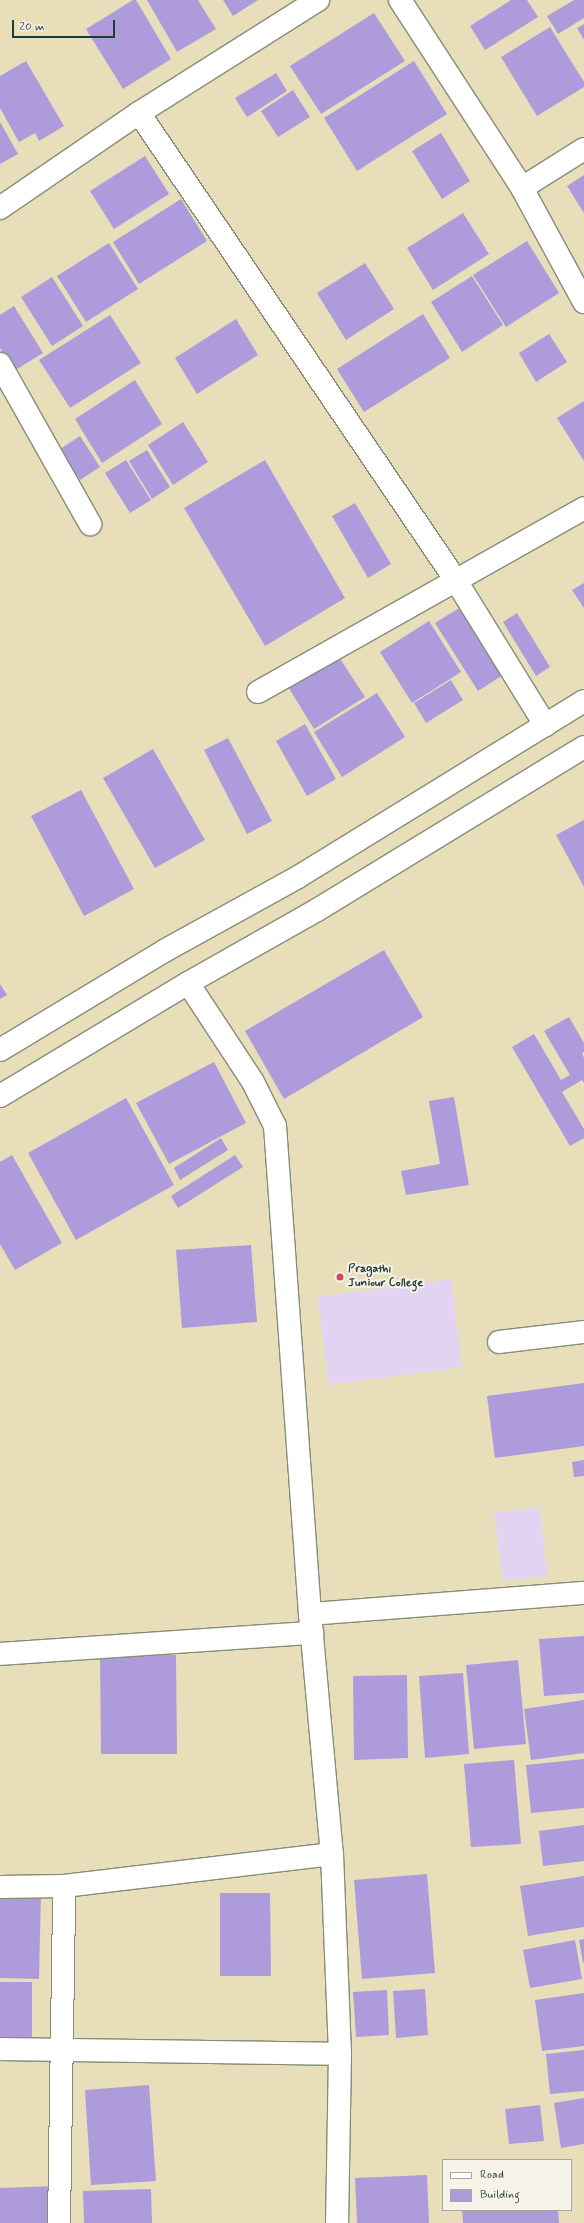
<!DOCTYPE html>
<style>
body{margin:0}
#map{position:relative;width:584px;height:2223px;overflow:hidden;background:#e9deba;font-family:Mynerve,sans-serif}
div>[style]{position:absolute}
.built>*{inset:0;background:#e3d3f2}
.building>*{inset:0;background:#ad9bdc}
.roads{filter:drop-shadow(1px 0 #848e77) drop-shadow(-1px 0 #848e77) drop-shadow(0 1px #848e77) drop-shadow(0 -1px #848e77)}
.street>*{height:22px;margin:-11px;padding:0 11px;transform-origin:11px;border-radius:11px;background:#fff}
.secondary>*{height:22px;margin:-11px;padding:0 11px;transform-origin:11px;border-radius:11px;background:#fff}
.dots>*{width:11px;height:11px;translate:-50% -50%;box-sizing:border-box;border:2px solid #f7f3e8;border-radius:50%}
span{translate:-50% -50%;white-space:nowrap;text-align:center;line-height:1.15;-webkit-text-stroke:4px #f7f3e8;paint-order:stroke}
.poi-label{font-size:12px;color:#1f3d34;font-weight:700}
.left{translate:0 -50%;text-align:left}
.legend{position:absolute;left:442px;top:2159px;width:130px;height:52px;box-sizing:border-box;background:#f7f3e8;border:1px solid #a1aaa0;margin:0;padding:5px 7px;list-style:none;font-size:12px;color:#1f3d34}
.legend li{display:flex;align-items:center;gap:8px;height:20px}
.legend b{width:20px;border:1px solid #a1aaa0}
.scale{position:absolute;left:12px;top:20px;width:103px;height:18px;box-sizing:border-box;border:2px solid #1f3d34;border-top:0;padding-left:5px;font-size:12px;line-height:14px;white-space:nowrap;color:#1f3d34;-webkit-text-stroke:3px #f7f3e8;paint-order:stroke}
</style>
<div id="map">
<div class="built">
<div style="clip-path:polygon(451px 1279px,462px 1367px,329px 1385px,317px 1297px)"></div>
<div style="clip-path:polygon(539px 1507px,548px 1576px,503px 1581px,494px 1513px)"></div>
</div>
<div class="building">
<div style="clip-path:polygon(133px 0,136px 0,171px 59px,123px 89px,86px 29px)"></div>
<div style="clip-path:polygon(147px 0,198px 0,216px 29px,177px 52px)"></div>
<div style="clip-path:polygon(223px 0,258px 0,233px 16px)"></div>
<div style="clip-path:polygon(511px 0,527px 0,538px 17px,485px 50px,470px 26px)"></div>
<div style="clip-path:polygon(574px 0,584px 0,584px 18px,558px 34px,547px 16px)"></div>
<div style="clip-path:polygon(374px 13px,405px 61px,321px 114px,290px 66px)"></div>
<div style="clip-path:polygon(584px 24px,584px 40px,577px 28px)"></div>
<div style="clip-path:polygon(550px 27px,584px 82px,584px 87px,537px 116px,501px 57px)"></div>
<div style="clip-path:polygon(26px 61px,64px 126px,39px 141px,35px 133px,19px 142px,0 108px,0 76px)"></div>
<div style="clip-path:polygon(414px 61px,447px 114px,357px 171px,324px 118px)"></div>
<div style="clip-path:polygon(276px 73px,287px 91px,247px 117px,235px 98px)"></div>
<div style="clip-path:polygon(293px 90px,310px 117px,278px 137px,261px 111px)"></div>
<div style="clip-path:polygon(0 122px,18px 154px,0 164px)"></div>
<div style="clip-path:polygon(441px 133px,470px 181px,442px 199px,412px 151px)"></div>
<div style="clip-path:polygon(145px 156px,169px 194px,114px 229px,90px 191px)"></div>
<div style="clip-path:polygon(584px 175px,584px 213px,567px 186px)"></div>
<div style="clip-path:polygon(181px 199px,207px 241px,139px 284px,113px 242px)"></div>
<div style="clip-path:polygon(463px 213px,489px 254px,433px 290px,407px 248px)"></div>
<div style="clip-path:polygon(527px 241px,559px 293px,506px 327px,473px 275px)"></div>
<div style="clip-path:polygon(109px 243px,138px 289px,86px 322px,57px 276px)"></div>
<div style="clip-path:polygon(365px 263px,394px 309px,346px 340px,317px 293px)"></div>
<div style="clip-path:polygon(472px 276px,503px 325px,462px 352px,431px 302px)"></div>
<div style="clip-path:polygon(52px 277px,83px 326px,52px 346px,21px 297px)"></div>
<div style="clip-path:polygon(14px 306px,43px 353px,14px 371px,0 348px,0 315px)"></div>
<div style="clip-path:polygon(423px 314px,450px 358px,364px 412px,337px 369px)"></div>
<div style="clip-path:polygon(110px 315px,141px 363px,70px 408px,39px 360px)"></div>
<div style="clip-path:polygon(236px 319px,258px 355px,197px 394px,175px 358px)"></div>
<div style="clip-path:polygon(549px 334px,567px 362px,536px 382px,519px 353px)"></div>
<div style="clip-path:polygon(135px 380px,162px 424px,102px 463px,75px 419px)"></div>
<div style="clip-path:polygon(584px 401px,584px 461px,557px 418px)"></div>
<div style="clip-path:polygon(183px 422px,208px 462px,173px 485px,148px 445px)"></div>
<div style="clip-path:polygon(80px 436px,100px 467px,80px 480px,60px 449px)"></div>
<div style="clip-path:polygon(147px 450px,170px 487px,152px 499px,129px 461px)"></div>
<div style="clip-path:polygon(126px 460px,151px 500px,130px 513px,105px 473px)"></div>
<div style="clip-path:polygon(265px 460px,345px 598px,265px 646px,184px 508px)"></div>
<div style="clip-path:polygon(355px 503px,391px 564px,368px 578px,332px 516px)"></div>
<div style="clip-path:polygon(584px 583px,584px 608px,572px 590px)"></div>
<div style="clip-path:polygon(464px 605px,506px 673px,478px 691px,435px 623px)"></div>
<div style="clip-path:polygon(517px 613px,550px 667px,536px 676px,503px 622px)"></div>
<div style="clip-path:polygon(429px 621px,461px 672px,412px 703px,380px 652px)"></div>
<div style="clip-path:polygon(337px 654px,365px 697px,314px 729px,287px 685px)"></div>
<div style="clip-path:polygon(451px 680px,463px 700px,426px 723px,414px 703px)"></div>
<div style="clip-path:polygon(377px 693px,405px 737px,342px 777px,314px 732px)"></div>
<div style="clip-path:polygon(305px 724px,336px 779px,307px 796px,276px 741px)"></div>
<div style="clip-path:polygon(228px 738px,272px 821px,247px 834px,204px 750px)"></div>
<div style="clip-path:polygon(153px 749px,205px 840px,155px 868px,103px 778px)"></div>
<div style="clip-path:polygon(81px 790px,134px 889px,84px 916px,31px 816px)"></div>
<div style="clip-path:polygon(584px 820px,584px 887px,556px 835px)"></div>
<div style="clip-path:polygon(384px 950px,423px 1017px,284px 1099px,245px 1031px)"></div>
<div style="clip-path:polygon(0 984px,7px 995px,0 999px)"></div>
<div style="clip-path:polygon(569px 1017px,584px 1043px,584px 1052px,582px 1053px,584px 1058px,584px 1083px,582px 1080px,562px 1092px,584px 1129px,584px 1138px,570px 1146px,512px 1047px,534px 1034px,561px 1080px,570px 1075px,544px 1031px)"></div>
<div style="clip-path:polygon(214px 1062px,246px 1123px,169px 1164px,136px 1103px)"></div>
<div style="clip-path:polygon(454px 1097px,469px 1185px,406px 1195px,401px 1171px,440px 1164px,429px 1101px)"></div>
<div style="clip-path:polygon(126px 1098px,174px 1185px,76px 1240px,28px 1153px)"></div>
<div style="clip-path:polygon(221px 1138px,228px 1150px,180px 1180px,174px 1168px)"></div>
<div style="clip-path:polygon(12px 1155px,62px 1243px,15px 1270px,0 1244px,0 1162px)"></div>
<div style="clip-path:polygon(235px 1155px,243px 1167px,178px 1208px,171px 1196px)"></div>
<div style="clip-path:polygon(251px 1245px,257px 1322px,182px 1328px,176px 1250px)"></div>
<div style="clip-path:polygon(584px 1383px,584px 1446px,495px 1458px,487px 1396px)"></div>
<div style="clip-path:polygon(584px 1460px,584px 1476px,574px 1477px,572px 1462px)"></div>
<div style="clip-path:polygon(584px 1636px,584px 1693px,544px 1696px,539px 1639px)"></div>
<div style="clip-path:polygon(100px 1655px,176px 1655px,177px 1754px,101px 1754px)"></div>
<div style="clip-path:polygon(518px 1660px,526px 1744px,474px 1749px,466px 1665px)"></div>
<div style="clip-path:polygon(463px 1673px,469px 1754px,425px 1758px,419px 1676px)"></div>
<div style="clip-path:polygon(407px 1675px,408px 1758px,354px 1760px,353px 1676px)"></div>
<div style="clip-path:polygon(584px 1700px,584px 1753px,531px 1760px,524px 1709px)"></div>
<div style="clip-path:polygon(584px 1759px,584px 1808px,531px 1813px,526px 1765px)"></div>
<div style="clip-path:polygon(514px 1760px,521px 1844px,471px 1847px,464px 1764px)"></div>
<div style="clip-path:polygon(584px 1825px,584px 1861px,543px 1866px,539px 1831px)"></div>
<div style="clip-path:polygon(427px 1874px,435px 1973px,362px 1979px,354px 1880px)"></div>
<div style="clip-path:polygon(584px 1876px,584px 1927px,528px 1936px,520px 1886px)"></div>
<div style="clip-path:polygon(0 1891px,41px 1892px,39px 1979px,0 1978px)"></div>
<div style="clip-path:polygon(220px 1893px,270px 1893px,271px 1976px,220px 1976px)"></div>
<div style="clip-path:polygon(584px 1939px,584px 1962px,583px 1963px,579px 1940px)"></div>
<div style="clip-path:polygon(575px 1940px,582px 1979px,530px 1988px,523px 1950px)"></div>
<div style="clip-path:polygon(0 1982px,32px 1982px,32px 2039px,0 2039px)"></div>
<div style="clip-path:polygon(425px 1989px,428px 2035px,396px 2038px,393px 1991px)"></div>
<div style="clip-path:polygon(387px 1990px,389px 2035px,356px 2037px,353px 1992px)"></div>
<div style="clip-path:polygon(584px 1993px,584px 2046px,542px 2051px,535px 2000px)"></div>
<div style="clip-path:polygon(584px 2050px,584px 2091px,550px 2094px,546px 2054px)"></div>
<div style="clip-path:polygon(149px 2085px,156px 2181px,91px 2185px,85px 2090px)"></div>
<div style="clip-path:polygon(584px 2098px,584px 2144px,561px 2148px,554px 2103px)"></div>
<div style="clip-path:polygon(540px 2105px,544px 2141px,509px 2144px,505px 2109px)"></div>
<div style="clip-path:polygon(427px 2175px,429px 2223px,357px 2223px,355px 2178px)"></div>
<div style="clip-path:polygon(53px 2186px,55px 2223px,0 2223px,0 2188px)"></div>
<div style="clip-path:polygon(151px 2189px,152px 2223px,84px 2223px,83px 2191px)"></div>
<div style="clip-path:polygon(462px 2210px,558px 2210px,559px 2223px,463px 2223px)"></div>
</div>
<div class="roads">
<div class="street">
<div style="left:400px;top:0;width:224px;rotate:57deg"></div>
<div style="left:522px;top:188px;width:130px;rotate:61.5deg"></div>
<div style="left:139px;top:113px;width:563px;rotate:55.86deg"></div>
<div style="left:455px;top:579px;width:172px;rotate:58.3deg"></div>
<div style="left:522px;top:188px;width:73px;rotate:-32.2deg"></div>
<div style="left:0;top:208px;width:168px;rotate:-34.4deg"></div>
<div style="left:139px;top:113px;width:212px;rotate:-32.3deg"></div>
<div style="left:0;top:364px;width:184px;rotate:60.6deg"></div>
<div style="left:258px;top:692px;width:374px;rotate:-29.4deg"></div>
<div style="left:188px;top:983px;width:118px;rotate:56.7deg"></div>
<div style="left:253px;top:1082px;width:49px;rotate:63.4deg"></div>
<div style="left:275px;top:1126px;width:489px;rotate:85.9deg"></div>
<div style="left:310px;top:1614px;width:275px;rotate:-4.4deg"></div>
<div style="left:499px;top:1342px;width:86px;rotate:-6.7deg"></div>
<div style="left:310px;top:1614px;width:241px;rotate:84.8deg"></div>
<div style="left:332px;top:1854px;width:200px;rotate:87.7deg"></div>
<div style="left:340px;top:2054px;width:169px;rotate:91deg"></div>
<div style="left:0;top:1654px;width:313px;rotate:-3.9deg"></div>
<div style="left:0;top:1887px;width:64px;rotate:-0.9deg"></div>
<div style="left:64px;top:1886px;width:270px;rotate:-6.8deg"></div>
<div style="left:0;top:2049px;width:340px;rotate:0.8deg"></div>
<div style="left:59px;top:2223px;width:337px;rotate:-89.1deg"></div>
</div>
<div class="secondary">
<div style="left:0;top:1050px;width:192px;rotate:-31.1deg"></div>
<div style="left:164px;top:951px;width:153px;rotate:-28.9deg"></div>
<div style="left:298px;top:877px;width:336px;rotate:-31.6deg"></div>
<div style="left:0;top:1096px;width:219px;rotate:-31deg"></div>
<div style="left:188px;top:983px;width:148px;rotate:-29.5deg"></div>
<div style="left:317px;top:910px;width:313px;rotate:-31.4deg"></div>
</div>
</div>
<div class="dots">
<div style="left:340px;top:1277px;background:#d1495b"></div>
</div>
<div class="poi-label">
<span class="left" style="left:348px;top:1277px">Pragathi<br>Juniour College</span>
</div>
<ul class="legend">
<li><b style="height:5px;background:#fff"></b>Road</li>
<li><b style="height:11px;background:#ad9bdc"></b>Building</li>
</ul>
<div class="scale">20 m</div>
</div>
